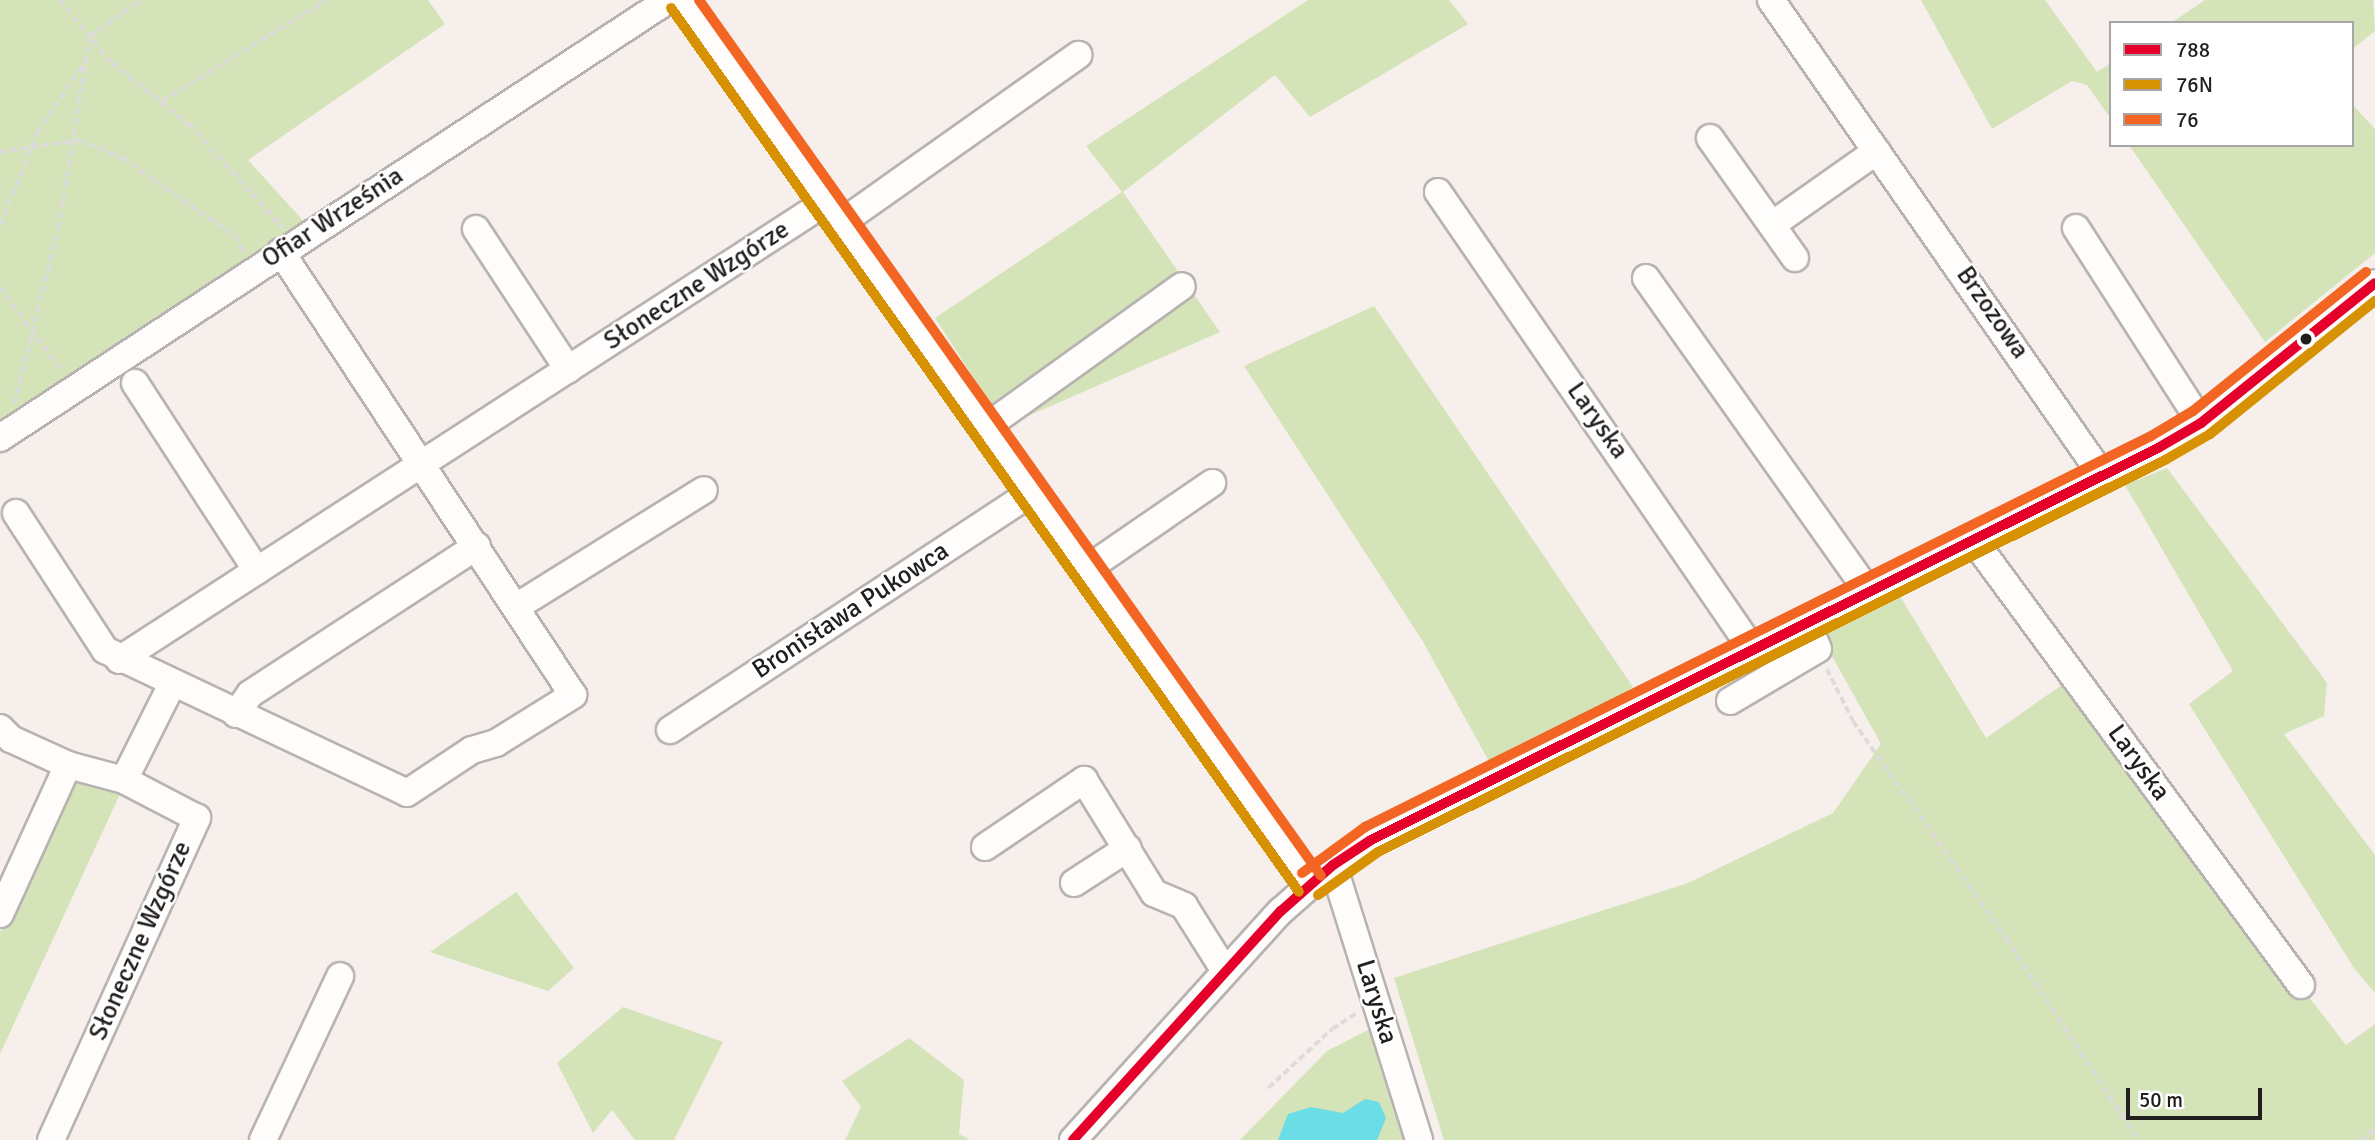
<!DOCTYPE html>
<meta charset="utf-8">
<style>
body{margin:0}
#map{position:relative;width:2375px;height:1140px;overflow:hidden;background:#f6efec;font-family:Signika,sans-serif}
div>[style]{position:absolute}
.green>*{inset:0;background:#d4e3b8}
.water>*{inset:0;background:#6adde6}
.path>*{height:3.5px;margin-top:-1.75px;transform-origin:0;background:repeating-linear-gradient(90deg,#dedcdb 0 7px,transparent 0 10.5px)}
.roads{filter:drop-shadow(2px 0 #b8b3b1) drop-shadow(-2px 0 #b8b3b1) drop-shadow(0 2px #b8b3b1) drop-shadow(0 -2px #b8b3b1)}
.minor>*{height:26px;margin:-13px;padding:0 13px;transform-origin:13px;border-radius:13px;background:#fefdfc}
.bus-1>*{height:10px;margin:-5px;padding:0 5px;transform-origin:5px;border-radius:5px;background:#e4002b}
.bus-2>*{height:10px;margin:-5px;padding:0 5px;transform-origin:5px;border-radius:5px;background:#d79204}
.bus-3>*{height:10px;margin:-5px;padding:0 5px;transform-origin:5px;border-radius:5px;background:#f26522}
.dots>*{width:19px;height:19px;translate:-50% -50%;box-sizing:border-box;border:4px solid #fff;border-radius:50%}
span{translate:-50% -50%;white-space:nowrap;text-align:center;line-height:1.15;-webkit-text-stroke:5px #fff;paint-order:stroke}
.street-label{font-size:26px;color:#221e1d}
.legend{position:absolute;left:2109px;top:21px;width:245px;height:126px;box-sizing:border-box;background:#fff;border:2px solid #a7a5a5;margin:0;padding:9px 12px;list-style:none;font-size:21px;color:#221e1d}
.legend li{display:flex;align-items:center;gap:14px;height:35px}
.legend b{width:35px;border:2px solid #a7a5a5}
.scale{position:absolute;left:2126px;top:1088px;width:136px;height:32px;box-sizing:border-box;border:4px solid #221e1d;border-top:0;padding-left:9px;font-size:21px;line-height:24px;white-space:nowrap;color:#221e1d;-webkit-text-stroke:5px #fff;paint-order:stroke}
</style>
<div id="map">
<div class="green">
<div style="clip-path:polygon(0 0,428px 0,445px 24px,248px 160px,307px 225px,248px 259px,0 423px)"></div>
<div style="clip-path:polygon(1308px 0,1449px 0,1468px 24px,1310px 117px,1275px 75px,1123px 192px,1220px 332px,1005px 426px,935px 318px,1122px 192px,1086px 146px)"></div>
<div style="clip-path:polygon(1921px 0,2045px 0,2097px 72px,2111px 63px,2111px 119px,2087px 85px,2072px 81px,1992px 129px)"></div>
<div style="clip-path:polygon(2205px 0,2373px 0,2375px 31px,2352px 49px,2352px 23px,2171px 23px)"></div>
<div style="clip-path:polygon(2352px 104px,2375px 129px,2375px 253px,2265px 342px,2129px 145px,2352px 145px)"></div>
<div style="clip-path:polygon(1374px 306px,1633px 687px,1496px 774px,1422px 640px,1244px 366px)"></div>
<div style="clip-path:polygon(2167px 468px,2327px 683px,2324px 716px,2284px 734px,2375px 855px,2375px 993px,2354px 968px,2189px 704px,2233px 671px,2125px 485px)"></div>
<div style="clip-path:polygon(1900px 596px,1986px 738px,2066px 682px,2346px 1045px,2375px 1024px,2375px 1140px,1444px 1140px,1394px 978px,1688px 883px,1833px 813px,1881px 744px,1818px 631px)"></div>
<div style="clip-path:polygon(73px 779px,120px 794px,0 1054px,0 932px)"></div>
<div style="clip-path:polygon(516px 892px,574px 968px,548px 991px,430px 952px)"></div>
<div style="clip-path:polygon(623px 1007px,723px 1042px,674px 1140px,635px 1140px,612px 1110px,593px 1133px,557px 1063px)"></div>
<div style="clip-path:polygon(1376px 1026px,1409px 1140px,1240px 1140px,1327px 1051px)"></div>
<div style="clip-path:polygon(909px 1038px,964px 1080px,959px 1134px,970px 1140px,845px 1140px,861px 1107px,842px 1081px)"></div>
</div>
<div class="water">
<div style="clip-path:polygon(1365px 1099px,1379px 1102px,1386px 1118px,1377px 1140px,1278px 1140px,1288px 1114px,1311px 1107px,1343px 1113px)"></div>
</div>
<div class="path">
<div style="left:60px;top:0;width:82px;rotate:50.5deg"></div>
<div style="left:112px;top:63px;width:98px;rotate:38.4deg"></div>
<div style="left:189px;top:124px;width:140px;rotate:47.9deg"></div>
<div style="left:162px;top:101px;width:193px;rotate:-31.5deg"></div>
<div style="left:0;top:152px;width:80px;rotate:-8.6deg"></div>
<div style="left:79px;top:140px;width:47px;rotate:22.7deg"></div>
<div style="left:122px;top:158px;width:137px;rotate:34.6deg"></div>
<div style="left:235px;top:236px;width:18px;rotate:61deg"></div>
<div style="left:0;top:225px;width:99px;rotate:-68.1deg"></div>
<div style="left:37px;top:133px;width:84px;rotate:-56.1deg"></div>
<div style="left:0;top:287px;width:106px;rotate:53.5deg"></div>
<div style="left:14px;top:404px;width:180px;rotate:-75.9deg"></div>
<div style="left:58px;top:229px;width:194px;rotate:-80.8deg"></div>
<div style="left:89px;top:37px;width:64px;rotate:-35.4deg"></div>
<div style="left:1827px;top:669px;width:58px;rotate:63.4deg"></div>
<div style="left:1853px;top:721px;width:266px;rotate:54.8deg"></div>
<div style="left:2006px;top:938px;width:241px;rotate:56.8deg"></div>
<div style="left:1268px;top:1088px;width:87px;rotate:-42.7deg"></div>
<div style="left:1332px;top:1029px;width:30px;rotate:-33deg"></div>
<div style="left:2360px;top:1140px;width:18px;rotate:-34deg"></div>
</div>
<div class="roads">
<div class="minor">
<div style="left:682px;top:0;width:1084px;rotate:54.61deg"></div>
<div style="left:1771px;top:0;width:583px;rotate:55.14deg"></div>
<div style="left:1710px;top:138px;width:147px;rotate:54.7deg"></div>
<div style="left:1438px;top:192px;width:558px;rotate:55.51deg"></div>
<div style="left:841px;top:223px;width:291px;rotate:-35.3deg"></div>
<div style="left:1772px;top:225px;width:128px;rotate:-35.2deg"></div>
<div style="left:2076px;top:228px;width:232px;rotate:57.3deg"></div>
<div style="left:476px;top:229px;width:168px;rotate:56.7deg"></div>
<div style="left:1646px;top:278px;width:387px;rotate:54.7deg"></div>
<div style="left:135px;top:383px;width:224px;rotate:57deg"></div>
<div style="left:986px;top:427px;width:241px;rotate:-35.7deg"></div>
<div style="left:0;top:438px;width:799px;rotate:-33.25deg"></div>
<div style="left:16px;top:513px;width:163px;rotate:57deg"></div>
<div style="left:105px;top:650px;width:334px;rotate:25.3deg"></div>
<div style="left:407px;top:793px;width:78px;rotate:-33.5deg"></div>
<div style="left:472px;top:750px;width:25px;rotate:-16deg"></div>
<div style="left:496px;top:743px;width:91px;rotate:-31.9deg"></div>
<div style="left:573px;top:695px;width:531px;rotate:-123.39deg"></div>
<div style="left:1975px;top:542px;width:550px;rotate:53.65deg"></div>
<div style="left:1087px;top:569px;width:152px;rotate:-34.5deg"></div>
<div style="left:516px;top:607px;width:221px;rotate:-31.9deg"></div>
<div style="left:119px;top:660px;width:842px;rotate:-32.94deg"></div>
<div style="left:1730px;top:701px;width:102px;rotate:-30.6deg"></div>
<div style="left:1818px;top:649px;width:26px;rotate:-113deg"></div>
<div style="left:236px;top:714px;width:24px;rotate:-55deg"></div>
<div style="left:250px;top:694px;width:271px;rotate:-33.1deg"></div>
<div style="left:0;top:728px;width:16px;rotate:45deg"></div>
<div style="left:11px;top:739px;width:63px;rotate:24.5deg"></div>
<div style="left:68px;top:765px;width:58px;rotate:15deg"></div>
<div style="left:670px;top:730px;width:433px;rotate:-33.3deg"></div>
<div style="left:985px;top:847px;width:120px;rotate:-34.1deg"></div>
<div style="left:1084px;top:780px;width:133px;rotate:58.2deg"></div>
<div style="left:1154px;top:893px;width:33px;rotate:23deg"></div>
<div style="left:1184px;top:906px;width:77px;rotate:57.8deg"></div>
<div style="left:1333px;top:865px;width:288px;rotate:72.6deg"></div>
<div style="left:1074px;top:883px;width:64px;rotate:-32.9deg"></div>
<div style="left:0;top:914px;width:164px;rotate:-65.5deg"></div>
<div style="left:51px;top:1140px;width:354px;rotate:-65.6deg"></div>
<div style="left:197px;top:818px;width:82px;rotate:-152.5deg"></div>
<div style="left:124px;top:780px;width:107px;rotate:-63.4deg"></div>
<div style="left:263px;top:1140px;width:181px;rotate:-64.8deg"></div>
<div style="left:1073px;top:1140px;width:309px;rotate:-47.8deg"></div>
<div style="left:1281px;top:911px;width:69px;rotate:-41.5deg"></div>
<div style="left:1333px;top:865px;width:45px;rotate:-33.3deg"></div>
<div style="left:1371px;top:840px;width:879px;rotate:-26.48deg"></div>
<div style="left:2158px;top:448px;width:50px;rotate:-30.2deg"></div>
<div style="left:2201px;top:423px;width:223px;rotate:-38.8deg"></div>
</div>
</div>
<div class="bus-1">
<div style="left:1073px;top:1140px;width:309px;rotate:-47.8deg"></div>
<div style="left:1281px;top:911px;width:69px;rotate:-41.5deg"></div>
<div style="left:1333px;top:865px;width:45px;rotate:-33.3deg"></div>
<div style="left:1371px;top:840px;width:879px;rotate:-26.48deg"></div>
<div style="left:2158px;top:448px;width:50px;rotate:-30.2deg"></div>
<div style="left:2201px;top:423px;width:223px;rotate:-38.8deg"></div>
</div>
<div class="bus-2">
<div style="left:671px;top:8px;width:1084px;rotate:54.61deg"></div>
<div style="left:1318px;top:895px;width:74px;rotate:-35.6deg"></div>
<div style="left:1378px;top:852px;width:879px;rotate:-26.48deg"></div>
<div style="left:2165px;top:460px;width:52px;rotate:-30deg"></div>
<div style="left:2210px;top:434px;width:212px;rotate:-38.9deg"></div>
</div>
<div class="bus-3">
<div style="left:699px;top:0;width:1074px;rotate:54.62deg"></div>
<div style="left:1302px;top:873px;width:78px;rotate:-36.1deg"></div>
<div style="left:1365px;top:827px;width:878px;rotate:-26.45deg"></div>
<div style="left:2151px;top:436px;width:49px;rotate:-30.8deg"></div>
<div style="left:2193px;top:411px;width:222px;rotate:-38.8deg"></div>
</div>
<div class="dots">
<div style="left:2306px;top:339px;background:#221e1d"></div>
</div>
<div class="street-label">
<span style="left:333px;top:218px;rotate:-33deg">Ofiar Września</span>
<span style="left:697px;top:286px;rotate:-33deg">Słoneczne Wzgórze</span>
<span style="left:1992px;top:313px;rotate:55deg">Brzozowa</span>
<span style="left:1597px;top:421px;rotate:55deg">Laryska</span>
<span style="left:851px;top:611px;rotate:-33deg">Bronisława Pukowca</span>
<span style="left:2138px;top:763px;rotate:54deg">Laryska</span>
<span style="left:141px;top:941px;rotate:-66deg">Słoneczne Wzgórze</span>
<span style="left:1376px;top:1002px;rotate:73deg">Laryska</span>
</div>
<ul class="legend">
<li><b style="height:9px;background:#e4002b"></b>788</li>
<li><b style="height:9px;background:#d79204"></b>76N</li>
<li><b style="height:9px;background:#f26522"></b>76</li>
</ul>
<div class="scale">50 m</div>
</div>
